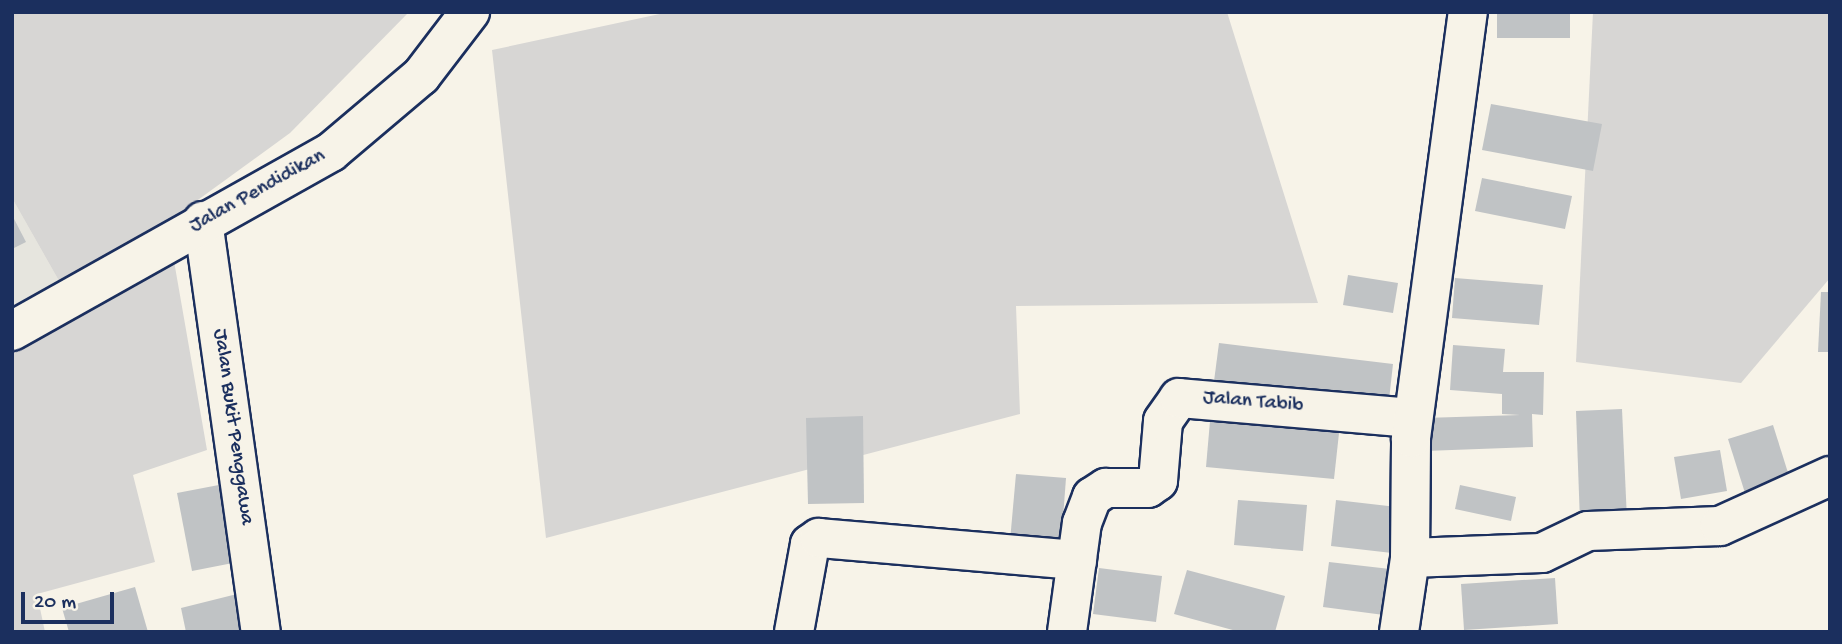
<!DOCTYPE html>
<style>
body{margin:0}
#map{position:relative;width:1842px;height:644px;overflow:hidden;background:#f7f3e8;font-family:"Gochi Hand",sans-serif}
div>[style]{position:absolute}
.built>*{inset:0;background:#e6e5de}
.green>*{inset:0;background:#d7d6d4}
.building>*{inset:0;background:#c0c3c5}
.roads{filter:drop-shadow(2px 0 #1b2f5e) drop-shadow(-2px 0 #1b2f5e) drop-shadow(0 2px #1b2f5e) drop-shadow(0 -2px #1b2f5e)}
.minor>*{height:38px;margin:-19px;padding:0 19px;transform-origin:19px;border-radius:19px;background:#f7f3e8}
span{translate:-50% -50%;white-space:nowrap;text-align:center;line-height:1.15;-webkit-text-stroke:6px #f7f3e8;paint-order:stroke}
.street-label{font-size:21px;color:#1b2f5e}
.frame{position:absolute;inset:0;border:14px solid #1b2f5e;pointer-events:none}
.scale{position:absolute;left:21px;top:592px;width:93px;height:32px;box-sizing:border-box;border:4px solid #1b2f5e;border-top:0;padding-left:9px;font-size:21px;line-height:24px;white-space:nowrap;color:#1b2f5e;-webkit-text-stroke:5px #f7f3e8;paint-order:stroke}
</style>
<div id="map">
<div class="built">
<div style="clip-path:polygon(12px 198px,67px 295px,12px 325px)"></div>
</div>
<div class="green">
<div style="clip-path:polygon(12px 12px,409px 12px,290px 133px,67px 295px,12px 198px)"></div>
<div style="clip-path:polygon(669px 12px,1227px 12px,1318px 303px,1016px 306px,1020px 414px,546px 538px,492px 50px)"></div>
<div style="clip-path:polygon(1593px 12px,1830px 12px,1830px 278px,1741px 383px,1576px 362px)"></div>
<div style="clip-path:polygon(174px 261px,207px 450px,133px 475px,155px 562px,37px 594px,45px 632px,12px 632px,12px 349px)"></div>
</div>
<div class="building">
<div style="clip-path:polygon(1497px 12px,1570px 12px,1570px 38px,1497px 38px)"></div>
<div style="clip-path:polygon(1491px 104px,1602px 124px,1593px 171px,1482px 150px)"></div>
<div style="clip-path:polygon(1482px 178px,1572px 196px,1565px 229px,1475px 211px)"></div>
<div style="clip-path:polygon(12px 215px,26px 242px,12px 249px)"></div>
<div style="clip-path:polygon(1348px 275px,1398px 283px,1393px 313px,1343px 305px)"></div>
<div style="clip-path:polygon(1455px 278px,1543px 285px,1539px 325px,1452px 318px)"></div>
<div style="clip-path:polygon(1821px 292px,1830px 292px,1830px 352px,1818px 352px)"></div>
<div style="clip-path:polygon(1219px 343px,1393px 364px,1388px 409px,1213px 389px)"></div>
<div style="clip-path:polygon(1453px 345px,1505px 349px,1503px 372px,1544px 372px,1543px 415px,1532px 414px,1533px 447px,1425px 451px,1424px 418px,1520px 415px,1502px 414px,1502px 394px,1450px 390px)"></div>
<div style="clip-path:polygon(1622px 409px,1627px 520px,1580px 522px,1576px 411px)"></div>
<div style="clip-path:polygon(863px 416px,864px 503px,808px 504px,806px 418px)"></div>
<div style="clip-path:polygon(1210px 421px,1339px 433px,1334px 479px,1206px 467px)"></div>
<div style="clip-path:polygon(1773px 425px,1790px 479px,1745px 493px,1728px 439px)"></div>
<div style="clip-path:polygon(1720px 450px,1727px 491px,1681px 499px,1674px 457px)"></div>
<div style="clip-path:polygon(1016px 474px,1066px 478px,1061px 545px,1010px 541px)"></div>
<div style="clip-path:polygon(224px 484px,238px 562px,192px 571px,177px 493px)"></div>
<div style="clip-path:polygon(1460px 485px,1516px 497px,1511px 521px,1455px 509px)"></div>
<div style="clip-path:polygon(1238px 500px,1307px 505px,1303px 551px,1234px 545px)"></div>
<div style="clip-path:polygon(1336px 500px,1397px 507px,1392px 553px,1331px 546px)"></div>
<div style="clip-path:polygon(1329px 562px,1390px 569px,1384px 615px,1323px 607px)"></div>
<div style="clip-path:polygon(1099px 568px,1162px 576px,1156px 622px,1093px 614px)"></div>
<div style="clip-path:polygon(1187px 570px,1285px 596px,1275px 632px,1240px 632px,1174px 614px)"></div>
<div style="clip-path:polygon(1555px 578px,1558px 624px,1464px 630px,1461px 584px)"></div>
<div style="clip-path:polygon(135px 587px,148px 632px,69px 632px,62px 608px)"></div>
<div style="clip-path:polygon(237px 594px,246px 632px,186px 632px,181px 608px)"></div>
</div>
<div class="roads">
<div class="minor">
<div style="left:203px;top:221px;width:415px;rotate:82deg"></div>
<div style="left:12px;top:331px;width:366px;rotate:-29.3deg"></div>
<div style="left:331px;top:152px;width:118px;rotate:-40.2deg"></div>
<div style="left:421px;top:76px;width:81px;rotate:-52.6deg"></div>
<div style="left:1410px;top:558px;width:132px;rotate:-2.2deg"></div>
<div style="left:1542px;top:553px;width:51px;rotate:-25.6deg"></div>
<div style="left:1588px;top:531px;width:132px;rotate:-2.2deg"></div>
<div style="left:1720px;top:526px;width:121px;rotate:-24.4deg"></div>
<div style="left:794px;top:632px;width:89px;rotate:-79.7deg"></div>
<div style="left:810px;top:544px;width:11px;rotate:-34deg"></div>
<div style="left:819px;top:538px;width:259px;rotate:4.9deg"></div>
<div style="left:1067px;top:632px;width:110px;rotate:-82.2deg"></div>
<div style="left:1082px;top:523px;width:28px;rotate:-69deg"></div>
<div style="left:1092px;top:497px;width:17px;rotate:-33deg"></div>
<div style="left:1106px;top:488px;width:42px"></div>
<div style="left:1148px;top:488px;width:12px;rotate:-35deg"></div>
<div style="left:1158px;top:481px;width:60px;rotate:-85.2deg"></div>
<div style="left:1163px;top:421px;width:28px;rotate:-55deg"></div>
<div style="left:1179px;top:398px;width:235px;rotate:4.9deg"></div>
<div style="left:1399px;top:632px;width:75px;rotate:-81.5deg"></div>
<div style="left:1410px;top:558px;width:120px;rotate:-89.5deg"></div>
<div style="left:1411px;top:438px;width:430px;rotate:-82.4deg"></div>
</div>
</div>
<div class="street-label">
<span style="left:258px;top:192px;rotate:-29deg">Jalan Pendidikan</span>
<span style="left:1253px;top:403px;rotate:5deg">Jalan Tabib</span>
<span style="left:232px;top:427px;rotate:82deg">Jalan Bukit Penggawa</span>
</div>
<div class="frame"></div>
<div class="scale">20 m</div>
</div>
